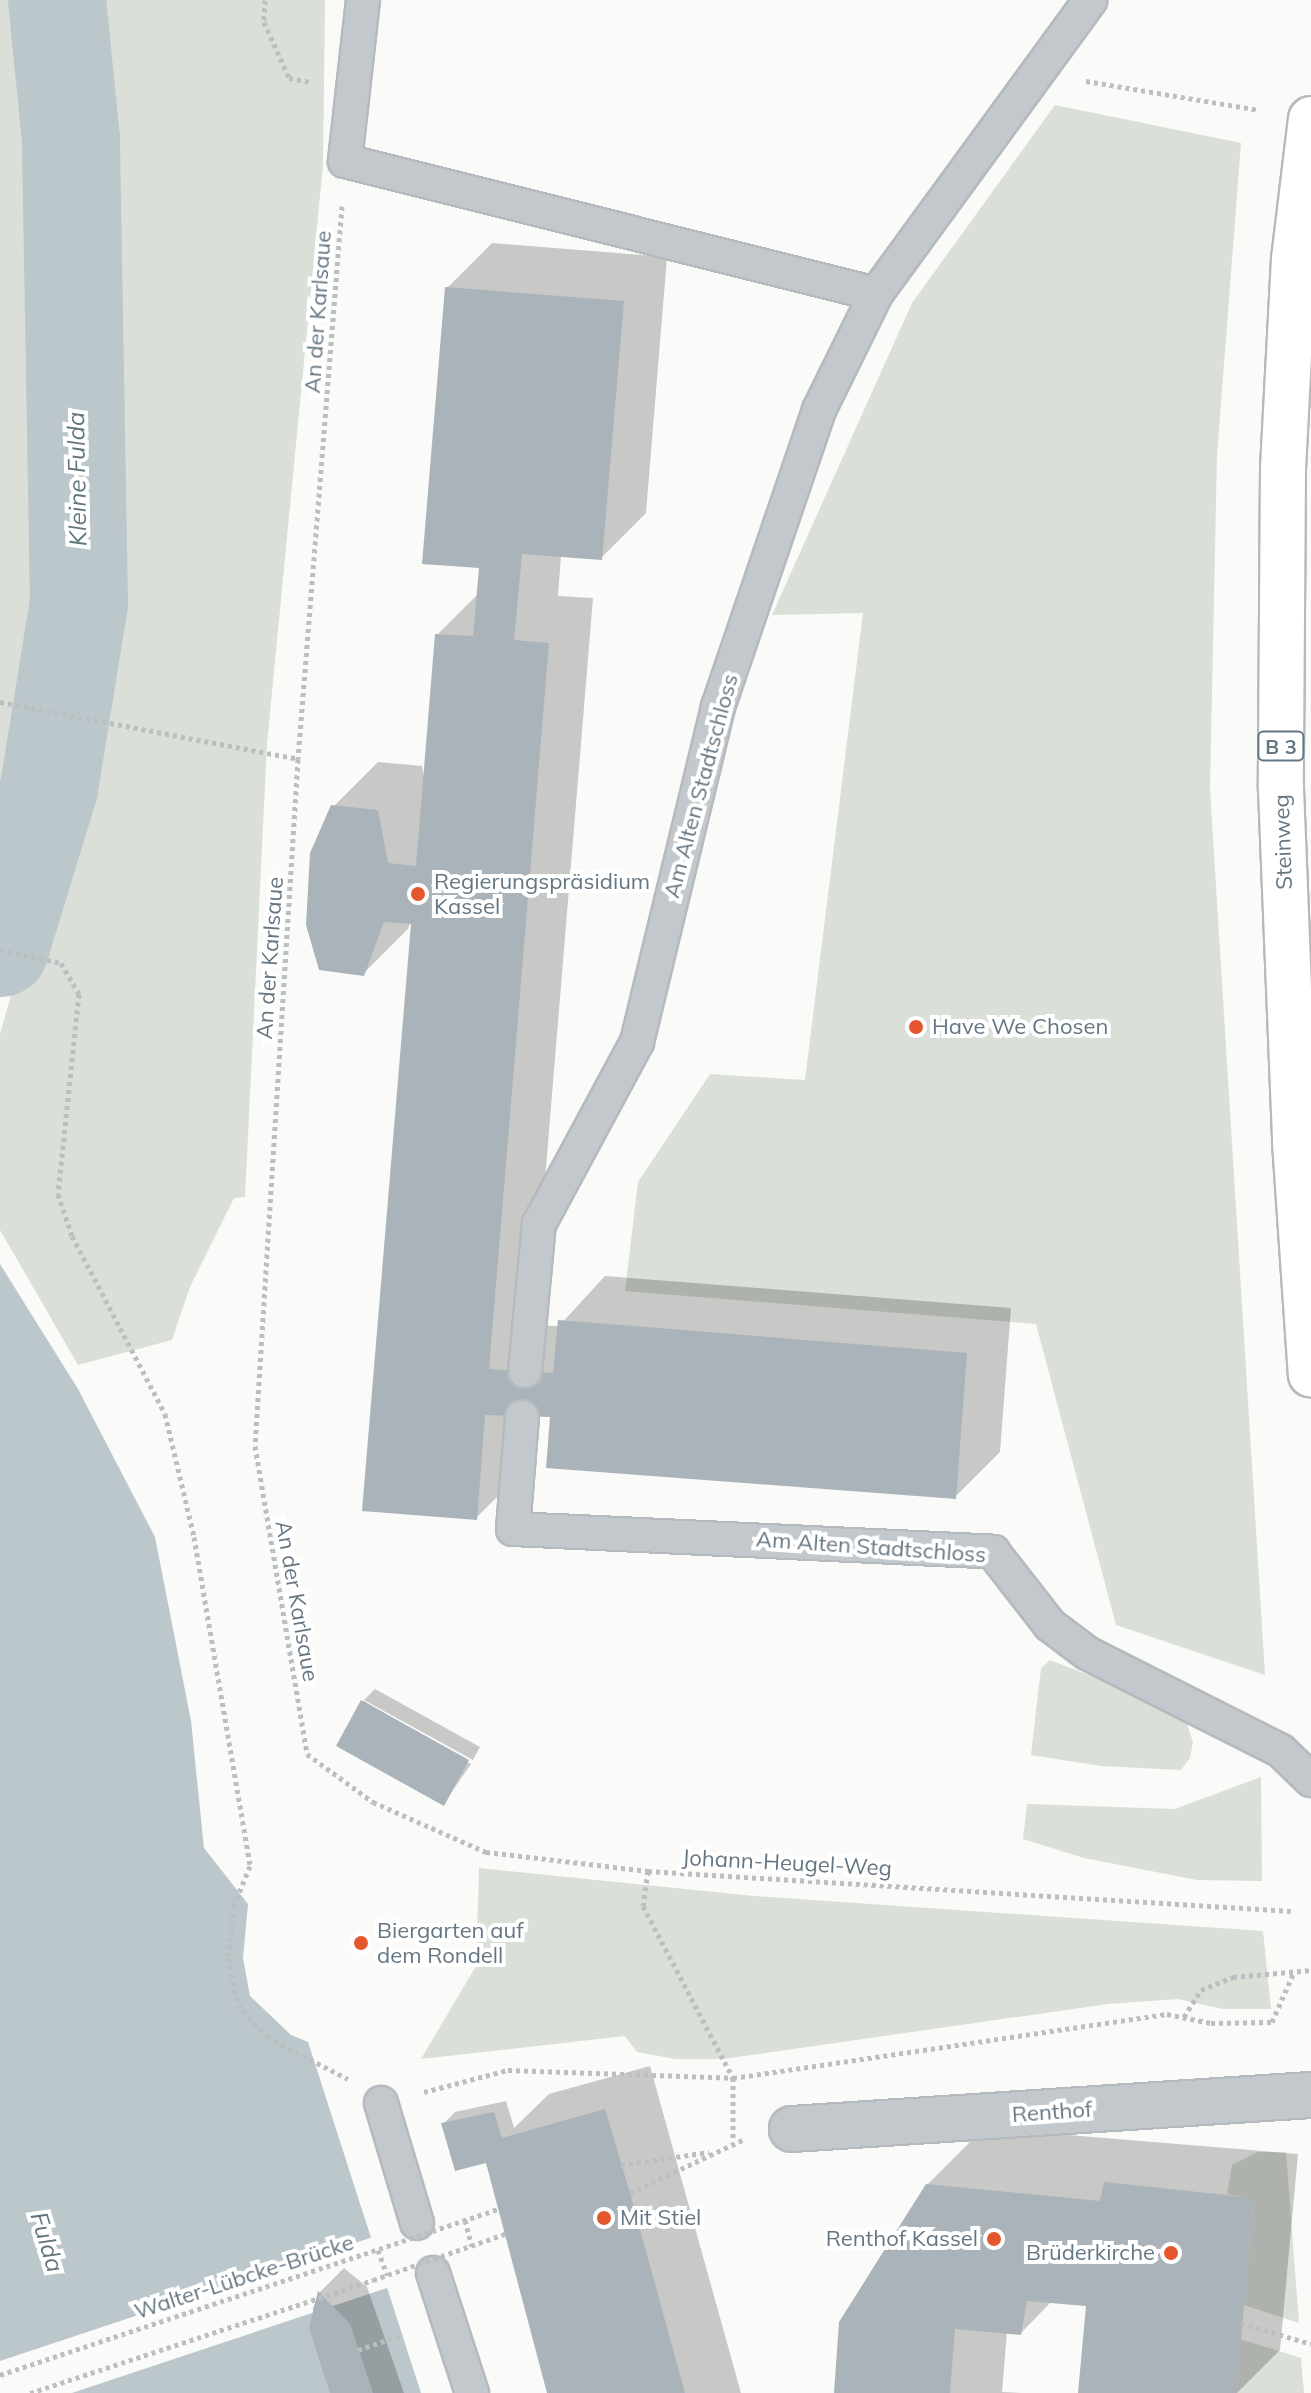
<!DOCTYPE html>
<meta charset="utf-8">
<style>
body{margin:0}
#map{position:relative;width:1311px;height:2393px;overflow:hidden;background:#fafaf8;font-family:Mulish,sans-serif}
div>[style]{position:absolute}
.green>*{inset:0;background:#dadfd7}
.water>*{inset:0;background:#bbc7cb}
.pier>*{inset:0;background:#fafaf8}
.shadow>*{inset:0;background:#0003}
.river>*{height:98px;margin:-49px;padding:0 49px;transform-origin:49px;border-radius:49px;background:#bbc7cb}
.building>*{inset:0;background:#aab3b9}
.path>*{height:5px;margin-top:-2.5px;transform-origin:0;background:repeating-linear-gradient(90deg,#bbbfc2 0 4px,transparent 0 8px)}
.roads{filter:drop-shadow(2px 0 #b5babe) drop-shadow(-2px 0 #b5babe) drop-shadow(0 2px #b5babe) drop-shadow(0 -2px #b5babe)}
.service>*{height:32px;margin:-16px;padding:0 16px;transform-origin:16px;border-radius:16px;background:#c3c8cc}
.minor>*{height:44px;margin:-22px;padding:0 22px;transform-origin:22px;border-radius:22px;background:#c3c8cc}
.primary>*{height:44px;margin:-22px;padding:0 22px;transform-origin:22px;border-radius:22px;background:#fff}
.path-bridge>*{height:5px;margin-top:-2.5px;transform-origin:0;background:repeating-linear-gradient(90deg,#bbbfc2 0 4px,transparent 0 8px)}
.dots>*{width:22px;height:22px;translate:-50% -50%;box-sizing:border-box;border:4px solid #fff;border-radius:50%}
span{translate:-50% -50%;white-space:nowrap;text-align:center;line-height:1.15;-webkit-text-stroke:8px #fff;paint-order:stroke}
.shield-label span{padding:2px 6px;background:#fff;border:2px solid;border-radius:6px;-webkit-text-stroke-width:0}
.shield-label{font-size:20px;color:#657683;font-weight:700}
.street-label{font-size:22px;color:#657683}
.poi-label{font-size:22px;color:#657683}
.left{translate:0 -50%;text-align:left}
.right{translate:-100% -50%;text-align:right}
.water-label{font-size:24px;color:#60757c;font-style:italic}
</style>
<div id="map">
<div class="green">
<div style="clip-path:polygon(0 0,38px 0,57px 154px,56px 564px,39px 724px,0 869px)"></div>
<div style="clip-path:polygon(70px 0,325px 0,323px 165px,267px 744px,245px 1197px,234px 1198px,190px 1287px,172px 1340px,78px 1365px,0 1230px,0 1034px,76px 765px,95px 644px,87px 139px)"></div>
<div style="clip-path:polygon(1055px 105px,1241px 143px,1217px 455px,1210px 789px,1265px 1675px,1116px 1625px,1036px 1324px,625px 1291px,638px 1182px,710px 1074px,805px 1080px,863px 613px,772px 615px,912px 303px)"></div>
<div style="clip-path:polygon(1050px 1660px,1163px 1704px,1186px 1721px,1193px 1742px,1190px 1758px,1181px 1770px,1101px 1766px,1031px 1755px,1041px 1668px)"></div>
<div style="clip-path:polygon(1261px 1777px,1262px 1881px,1197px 1880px,1084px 1858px,1023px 1839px,1027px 1804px,1175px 1809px)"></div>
<div style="clip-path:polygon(479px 1868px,754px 1896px,1263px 1931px,1271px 2009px,1223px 2009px,1178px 1999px,1108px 2004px,723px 2059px,675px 2059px,637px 2052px,625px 2036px,421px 2059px,476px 1966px)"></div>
<div style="clip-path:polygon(1258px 2152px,1286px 2152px,1299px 2323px,1244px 2305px,1254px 2199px,1227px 2194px,1232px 2165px)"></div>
<div style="clip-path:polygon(1240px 2339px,1301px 2358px,1304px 2393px,1236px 2393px)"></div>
</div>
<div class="water">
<div style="clip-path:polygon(0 1264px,78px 1389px,155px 1537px,191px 1721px,204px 1848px,248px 1904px,243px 1958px,250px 1996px,291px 2035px,308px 2042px,421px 2393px,0 2393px)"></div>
</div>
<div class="pier">
<div style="clip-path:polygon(373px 2237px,390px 2287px,72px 2393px,0 2393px,0 2361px)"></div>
</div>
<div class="shadow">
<div style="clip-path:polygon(492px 243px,667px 257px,646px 513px,601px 558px,561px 555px,558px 596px,593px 598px,533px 1325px,559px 1326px,605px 1276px,1011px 1308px,1000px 1452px,956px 1496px,553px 1415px,526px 1414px,521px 1473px,476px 1518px,413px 915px,408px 929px,363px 974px,333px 807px,378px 762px,422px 766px,424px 776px,437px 635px,479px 593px,481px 566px,447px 288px)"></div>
<div style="clip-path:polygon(375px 1689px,480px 1747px,473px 1760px,364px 1700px)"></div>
<div style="clip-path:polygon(364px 1701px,471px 1764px,444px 1803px,338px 1745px)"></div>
<div style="clip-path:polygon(650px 2066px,741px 2393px,549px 2393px,488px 2161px,443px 2124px,455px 2112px,506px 2101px,514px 2128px,549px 2094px)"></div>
<div style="clip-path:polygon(984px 2128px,1298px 2154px,1280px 2350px,1237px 2393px,1081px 2393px,1092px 2297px,1052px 2301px,1021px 2333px,1007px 2332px,1002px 2392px,1023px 2393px,837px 2393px,927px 2185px)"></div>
<div style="clip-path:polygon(344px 2268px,367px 2287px,404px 2393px,332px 2393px,314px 2343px,313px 2308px,319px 2293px)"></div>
</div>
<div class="river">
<div style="left:0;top:948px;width:167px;rotate:-73deg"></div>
<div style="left:49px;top:788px;width:187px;rotate:-80.8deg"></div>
<div style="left:79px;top:603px;width:463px;rotate:-91deg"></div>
<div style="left:71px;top:140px;width:141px;rotate:-95.7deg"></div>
</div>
<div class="building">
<div style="clip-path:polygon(445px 287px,624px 301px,602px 560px,522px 554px,514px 640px,549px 643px,489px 1369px,553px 1373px,558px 1320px,967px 1353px,956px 1499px,546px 1468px,550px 1417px,485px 1415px,477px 1520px,362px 1511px,411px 924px,384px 922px,364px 976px,319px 970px,306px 925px,310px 853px,331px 805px,378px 810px,388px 863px,416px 866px,435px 634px,473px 636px,479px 568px,422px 564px)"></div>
<div style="clip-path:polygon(361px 1700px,469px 1760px,444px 1806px,336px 1746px)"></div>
<div style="clip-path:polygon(605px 2109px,630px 2193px,685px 2393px,547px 2393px,486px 2163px,455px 2171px,441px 2123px,494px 2112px,502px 2138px)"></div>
<div style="clip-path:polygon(1104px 2182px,1254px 2198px,1236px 2393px,1078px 2393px,1086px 2306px,1027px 2301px,1021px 2335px,955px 2329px,950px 2393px,834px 2393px,839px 2322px,926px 2184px,1100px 2201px)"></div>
<div style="clip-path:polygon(318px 2291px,350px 2324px,373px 2393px,330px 2393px,309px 2328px)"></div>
</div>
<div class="path">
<div style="left:265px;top:0;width:22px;rotate:93deg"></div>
<div style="left:264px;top:22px;width:61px;rotate:65.9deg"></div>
<div style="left:289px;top:78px;width:20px;rotate:11deg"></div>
<div style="left:1086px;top:81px;width:175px;rotate:9.5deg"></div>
<div style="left:342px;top:206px;width:555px;rotate:94.55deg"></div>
<div style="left:298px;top:759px;width:688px;rotate:93.58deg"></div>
<div style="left:255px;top:1446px;width:312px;rotate:80.4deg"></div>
<div style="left:307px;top:1754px;width:82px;rotate:36deg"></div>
<div style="left:373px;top:1802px;width:124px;rotate:23.9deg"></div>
<div style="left:486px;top:1852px;width:163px;rotate:6.7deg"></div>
<div style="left:648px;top:1871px;width:644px;rotate:3.56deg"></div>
<div style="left:0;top:702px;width:303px;rotate:10.8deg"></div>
<div style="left:0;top:950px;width:62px;rotate:12deg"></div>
<div style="left:61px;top:963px;width:36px;rotate:60deg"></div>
<div style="left:79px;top:994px;width:201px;rotate:96deg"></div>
<div style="left:58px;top:1194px;width:44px;rotate:71.6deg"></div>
<div style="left:72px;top:1236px;width:201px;rotate:62.4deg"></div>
<div style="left:165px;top:1414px;width:126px;rotate:76.7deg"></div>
<div style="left:194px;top:1537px;width:334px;rotate:80.3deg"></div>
<div style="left:250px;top:1866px;width:42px;rotate:112.3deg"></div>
<div style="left:234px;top:1905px;width:53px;rotate:96.5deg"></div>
<div style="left:228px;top:1958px;width:48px;rotate:78deg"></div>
<div style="left:238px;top:2005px;width:43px;rotate:47.8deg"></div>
<div style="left:267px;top:2037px;width:91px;rotate:27.4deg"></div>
<div style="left:648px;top:1871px;width:35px;rotate:98deg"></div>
<div style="left:643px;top:1906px;width:194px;rotate:62.4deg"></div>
<div style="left:733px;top:2078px;width:63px;rotate:90deg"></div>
<div style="left:1184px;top:2017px;width:32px;rotate:-58deg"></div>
<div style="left:1201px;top:1990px;width:35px;rotate:-22deg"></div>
<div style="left:1233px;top:1977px;width:78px;rotate:-5.1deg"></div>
<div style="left:424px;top:2092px;width:87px;rotate:-14.7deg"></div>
<div style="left:508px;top:2070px;width:225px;rotate:2deg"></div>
<div style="left:733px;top:2078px;width:439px;rotate:-8.4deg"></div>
<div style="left:1167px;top:2014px;width:45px;rotate:11.6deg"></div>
<div style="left:1211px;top:2023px;width:61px;rotate:-0.9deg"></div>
<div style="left:1272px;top:2022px;width:55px;rotate:-66.3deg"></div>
<div style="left:621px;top:2165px;width:89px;rotate:-8.4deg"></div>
<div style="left:630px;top:2193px;width:126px;rotate:-25.3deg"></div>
<div style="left:465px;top:2220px;width:27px;rotate:75deg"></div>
<div style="left:378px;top:2250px;width:27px;rotate:70deg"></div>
<div style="left:1241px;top:2323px;width:73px;rotate:16.7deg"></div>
<div style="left:358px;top:2350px;width:46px;rotate:-18.8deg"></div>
<div style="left:0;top:2375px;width:384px;rotate:-18.4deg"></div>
<div style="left:30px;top:2393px;width:361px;rotate:-18.2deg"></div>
</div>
<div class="roads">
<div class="service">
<div style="left:363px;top:0;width:162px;rotate:96.4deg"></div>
<div style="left:345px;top:161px;width:547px;rotate:14.06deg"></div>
<div style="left:525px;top:1371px;width:148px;rotate:-84.6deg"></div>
<div style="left:539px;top:1224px;width:207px;rotate:-61.7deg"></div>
<div style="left:637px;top:1042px;width:345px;rotate:-76.4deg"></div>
<div style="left:718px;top:707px;width:314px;rotate:-71.2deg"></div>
<div style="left:819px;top:410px;width:129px;rotate:-63.8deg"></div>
<div style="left:876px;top:294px;width:364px;rotate:-53.9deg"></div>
<div style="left:522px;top:1417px;width:112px;rotate:94.6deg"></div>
<div style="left:513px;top:1529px;width:481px;rotate:2.7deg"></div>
<div style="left:993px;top:1552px;width:93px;rotate:52deg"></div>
<div style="left:1050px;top:1625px;width:46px;rotate:37.1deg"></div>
<div style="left:1087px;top:1653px;width:217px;rotate:26.8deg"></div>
<div style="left:1281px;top:1751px;width:42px;rotate:44deg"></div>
<div style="left:381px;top:2103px;width:125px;rotate:73.3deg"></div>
<div style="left:433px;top:2273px;width:126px;rotate:72deg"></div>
</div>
<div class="minor">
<div style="left:792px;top:2129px;width:520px;rotate:-3.75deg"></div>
</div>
<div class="primary">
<div style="left:1311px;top:119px;width:141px;rotate:96.9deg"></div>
<div style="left:1294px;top:259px;width:210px;rotate:93deg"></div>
<div style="left:1283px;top:469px;width:320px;rotate:90.4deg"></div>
<div style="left:1281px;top:789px;width:353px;rotate:87.7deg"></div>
<div style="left:1295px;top:1142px;width:233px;rotate:86.1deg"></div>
</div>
</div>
<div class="path-bridge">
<div style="left:364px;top:2254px;width:141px;rotate:-18.6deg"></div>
<div style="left:373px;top:2280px;width:140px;rotate:-19.2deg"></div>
</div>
<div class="dots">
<div style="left:418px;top:894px;background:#e4572e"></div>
<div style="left:916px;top:1027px;background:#e4572e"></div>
<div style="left:361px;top:1943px;background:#e4572e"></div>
<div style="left:604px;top:2218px;background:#e4572e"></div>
<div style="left:994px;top:2239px;background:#e4572e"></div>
<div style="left:1171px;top:2253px;background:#e4572e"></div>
</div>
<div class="shield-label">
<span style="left:1281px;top:746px">B 3</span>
</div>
<div class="street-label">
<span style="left:318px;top:312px;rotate:-86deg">An der Karlsaue</span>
<span style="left:701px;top:786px;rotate:-75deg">Am Alten Stadtschloss</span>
<span style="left:1283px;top:842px;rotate:-92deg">Steinweg</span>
<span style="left:270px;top:958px;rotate:-86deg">An der Karlsaue</span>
<span style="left:871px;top:1547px;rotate:4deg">Am Alten Stadtschloss</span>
<span style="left:297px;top:1601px;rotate:80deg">An der Karlsaue</span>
<span style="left:787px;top:1863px;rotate:3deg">Johann-Heugel-Weg</span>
<span style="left:1052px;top:2112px;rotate:-4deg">Renthof</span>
<span style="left:244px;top:2277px;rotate:-18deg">Walter-Lübcke-Brücke</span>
</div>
<div class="poi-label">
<span class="left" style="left:434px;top:894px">Regierungspräsidium<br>Kassel</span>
<span class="left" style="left:932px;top:1027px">Have We Chosen</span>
<span class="left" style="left:377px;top:1943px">Biergarten auf<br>dem Rondell</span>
<span class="left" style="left:620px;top:2218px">Mit Stiel</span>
<span class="right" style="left:978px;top:2239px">Renthof Kassel</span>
<span class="right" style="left:1155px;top:2253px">Brüderkirche</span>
</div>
<div class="water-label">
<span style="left:77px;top:479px;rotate:-91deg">Kleine Fulda</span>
<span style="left:47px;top:2242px;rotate:73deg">Fulda</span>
</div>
</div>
